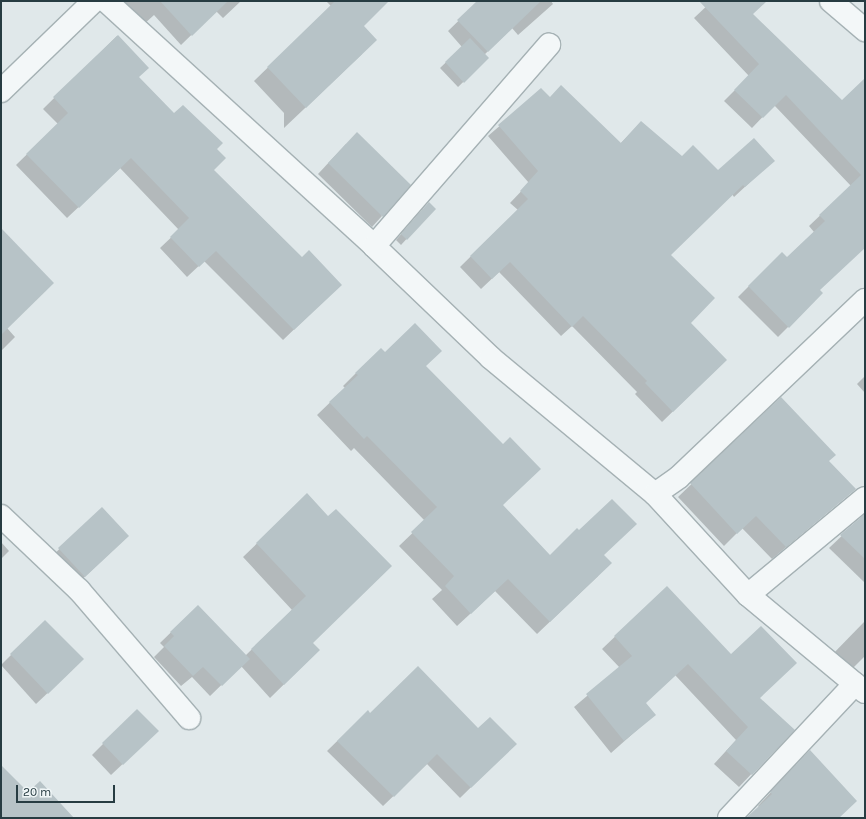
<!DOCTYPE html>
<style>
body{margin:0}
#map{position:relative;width:866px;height:819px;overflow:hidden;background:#e0e8ea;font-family:Karla,sans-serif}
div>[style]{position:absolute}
.shadow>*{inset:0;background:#0003}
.building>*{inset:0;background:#b7c3c7}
.roads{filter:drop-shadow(1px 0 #a5b1b4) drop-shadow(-1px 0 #a5b1b4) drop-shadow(0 1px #a5b1b4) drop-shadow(0 -1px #a5b1b4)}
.minor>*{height:22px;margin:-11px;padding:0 11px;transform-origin:11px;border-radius:11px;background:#f3f7f8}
span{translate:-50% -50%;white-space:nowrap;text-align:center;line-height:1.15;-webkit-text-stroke:3px #f0f6f7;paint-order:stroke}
.frame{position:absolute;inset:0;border:2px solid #273c42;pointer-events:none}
.scale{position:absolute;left:16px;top:785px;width:99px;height:18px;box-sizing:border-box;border:2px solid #273c42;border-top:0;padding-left:5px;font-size:12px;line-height:14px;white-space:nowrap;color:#273c42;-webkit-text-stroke:3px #f0f6f7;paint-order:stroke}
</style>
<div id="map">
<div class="shadow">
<div style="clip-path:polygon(117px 1px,241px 1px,223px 18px,216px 11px,181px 45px,154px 15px,142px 26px)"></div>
<div style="clip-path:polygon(326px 1px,388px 1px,363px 26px,362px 54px,284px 128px,284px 113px,254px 81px,331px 6px)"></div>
<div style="clip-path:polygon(479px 1px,551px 1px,553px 4px,518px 35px,512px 28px,484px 55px,488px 58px,458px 87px,440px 68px,462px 47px,448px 31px)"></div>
<div style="clip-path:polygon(712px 1px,766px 1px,752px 14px,842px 101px,865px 79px,865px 246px,819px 290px,822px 293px,778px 337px,738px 297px,782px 253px,787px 258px,814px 232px,809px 226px,851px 186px,774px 105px,752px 128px,724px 101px,749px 76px,694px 18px)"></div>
<div style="clip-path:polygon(117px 36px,138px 77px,174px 114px,216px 149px,213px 170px,302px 258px,330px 295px,283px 340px,204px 261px,187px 277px,160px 248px,179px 230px,120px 168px,67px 218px,16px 165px,58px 124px,43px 109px)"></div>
<div style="clip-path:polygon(541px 90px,550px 98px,620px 144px,641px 122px,682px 157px,718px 172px,773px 161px,734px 197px,732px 194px,670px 255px,689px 323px,726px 360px,662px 422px,635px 394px,637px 392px,572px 326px,561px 336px,499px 272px,481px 289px,460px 267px,518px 210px,510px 203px,529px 183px,488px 136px)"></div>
<div style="clip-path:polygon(346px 144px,382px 216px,372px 227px,318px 174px)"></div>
<div style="clip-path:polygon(423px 209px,434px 209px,401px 245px,396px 240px)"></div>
<div style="clip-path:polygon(1px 246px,7px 328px,15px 337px,1px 351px)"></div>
<div style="clip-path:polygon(385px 354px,425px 366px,502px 505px,550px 556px,603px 556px,598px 576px,537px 634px,495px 591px,457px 626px,432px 599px,442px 590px,399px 546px,425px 521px,354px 448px,351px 451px,317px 415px,345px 388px,343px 386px,356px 373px)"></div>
<div style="clip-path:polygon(865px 376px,865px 393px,857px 384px)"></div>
<div style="clip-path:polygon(781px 398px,828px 461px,855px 489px,772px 559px,742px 528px,724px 546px,678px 497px)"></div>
<div style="clip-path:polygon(307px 495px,312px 643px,319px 650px,270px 698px,241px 666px,210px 696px,192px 677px,181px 686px,154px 657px,164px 647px,160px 643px,198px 606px,245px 656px,292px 610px,243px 557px)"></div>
<div style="clip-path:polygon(102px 508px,128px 536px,74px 587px,48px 560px)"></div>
<div style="clip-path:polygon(865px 514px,865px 583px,829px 548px)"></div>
<div style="clip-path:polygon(1px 542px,9px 551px,1px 559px)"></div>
<div style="clip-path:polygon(667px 587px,759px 698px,793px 730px,739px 787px,714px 764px,736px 740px,675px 675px,645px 703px,654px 715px,611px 753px,574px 707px,620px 668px,602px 649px)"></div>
<div style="clip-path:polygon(45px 621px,72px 670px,36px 704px,1px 665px)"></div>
<div style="clip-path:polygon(865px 621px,865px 656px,845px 676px,828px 659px)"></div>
<div style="clip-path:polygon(137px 710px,146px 742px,111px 775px,92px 755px)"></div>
<div style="clip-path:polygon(367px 712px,370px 714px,478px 730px,505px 754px,460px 798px,427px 764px,383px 806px,327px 751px)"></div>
<div style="clip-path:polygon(796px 765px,838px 818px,748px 818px,759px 807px,758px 806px)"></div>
</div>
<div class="building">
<div style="clip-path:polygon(160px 1px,228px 1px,192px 36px)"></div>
<div style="clip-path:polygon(335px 1px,389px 1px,364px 26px,377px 40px,306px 108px,267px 67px)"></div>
<div style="clip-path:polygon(477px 1px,541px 1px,488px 52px,457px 20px)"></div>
<div style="clip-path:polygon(699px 1px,767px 1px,753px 14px,842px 100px,865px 78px,865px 248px,820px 290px,823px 293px,789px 328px,748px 286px,782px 252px,787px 257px,825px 221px,819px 215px,861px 175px,786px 95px,763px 118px,734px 90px,759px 64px)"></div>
<div style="clip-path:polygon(118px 35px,149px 68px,139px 77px,174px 113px,183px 105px,223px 143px,217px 149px,226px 158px,214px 170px,302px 257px,309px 250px,342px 285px,294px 330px,216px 251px,199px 267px,170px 237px,189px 218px,131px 158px,79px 208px,26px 154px,68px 113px,53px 97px)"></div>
<div style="clip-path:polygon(470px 38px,489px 58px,464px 83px,445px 62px)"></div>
<div style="clip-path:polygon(561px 85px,621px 143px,641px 121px,682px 156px,693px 145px,718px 170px,754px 138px,775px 161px,745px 187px,743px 185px,671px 255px,715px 298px,691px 323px,727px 360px,673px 412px,645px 383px,647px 381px,583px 316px,572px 327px,510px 262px,492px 279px,470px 256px,528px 199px,520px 191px,538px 171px,498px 125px,541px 88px,550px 97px)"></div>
<div style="clip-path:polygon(357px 132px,411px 185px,383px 217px,328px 163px)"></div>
<div style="clip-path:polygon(429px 202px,436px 209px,407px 240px,401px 234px)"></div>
<div style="clip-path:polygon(1px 228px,54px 283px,1px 335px)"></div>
<div style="clip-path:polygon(415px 323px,442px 351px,426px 366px,503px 444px,510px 437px,541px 469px,503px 505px,550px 555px,577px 528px,579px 530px,612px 499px,637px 524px,604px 555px,612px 563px,550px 622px,508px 579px,471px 614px,445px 586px,454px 576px,411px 532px,437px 507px,367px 436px,364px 439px,329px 402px,358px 375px,355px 373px,381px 348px,385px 352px)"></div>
<div style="clip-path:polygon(781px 397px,836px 455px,829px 461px,856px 489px,786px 547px,756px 516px,737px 534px,690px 483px)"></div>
<div style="clip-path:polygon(307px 493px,328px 516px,336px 509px,392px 566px,313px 643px,320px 650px,284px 685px,251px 649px,306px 596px,256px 543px)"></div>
<div style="clip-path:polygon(102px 507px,129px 536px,85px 577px,58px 548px)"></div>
<div style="clip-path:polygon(865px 514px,865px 559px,840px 535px)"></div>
<div style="clip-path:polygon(667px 586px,731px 654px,761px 626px,797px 663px,760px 698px,795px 730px,752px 775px,726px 751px,748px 727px,688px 664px,646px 703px,656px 715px,624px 741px,586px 694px,632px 656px,614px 636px)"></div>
<div style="clip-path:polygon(198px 605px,250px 659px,222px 686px,203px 667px,193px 676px,164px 646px,174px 636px,170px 632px)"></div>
<div style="clip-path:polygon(45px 620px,84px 659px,48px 694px,10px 654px)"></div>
<div style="clip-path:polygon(418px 666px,478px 728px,490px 717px,517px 744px,471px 788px,437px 754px,394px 797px,337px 741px,368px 710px,370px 713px)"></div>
<div style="clip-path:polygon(137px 709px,159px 731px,123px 765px,102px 743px)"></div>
<div style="clip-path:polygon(810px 750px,857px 801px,839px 818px,746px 818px,772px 794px,770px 792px)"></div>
<div style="clip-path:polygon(1px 765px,28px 792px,40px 781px,74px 818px,1px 818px)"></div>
</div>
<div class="roads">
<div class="minor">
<div style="left:106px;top:1px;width:363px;rotate:42.4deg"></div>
<div style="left:374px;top:246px;width:162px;rotate:43.7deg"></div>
<div style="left:491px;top:358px;width:213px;rotate:39.7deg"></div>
<div style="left:655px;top:494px;width:137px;rotate:47.4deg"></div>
<div style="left:748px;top:595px;width:152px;rotate:39.7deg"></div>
<div style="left:831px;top:1px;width:45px;rotate:40.5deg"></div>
<div style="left:1px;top:91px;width:129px;rotate:-44.1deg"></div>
<div style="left:374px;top:246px;width:267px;rotate:-49deg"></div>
<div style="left:655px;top:494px;width:29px;rotate:-35deg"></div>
<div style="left:679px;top:477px;width:257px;rotate:-43.6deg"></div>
<div style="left:1px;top:516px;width:108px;rotate:43.5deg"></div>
<div style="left:79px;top:590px;width:169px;rotate:49.3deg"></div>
<div style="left:748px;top:595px;width:152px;rotate:-39.7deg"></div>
<div style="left:729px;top:818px;width:184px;rotate:-46.8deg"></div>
</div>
</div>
<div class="frame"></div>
<div class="scale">20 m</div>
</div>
